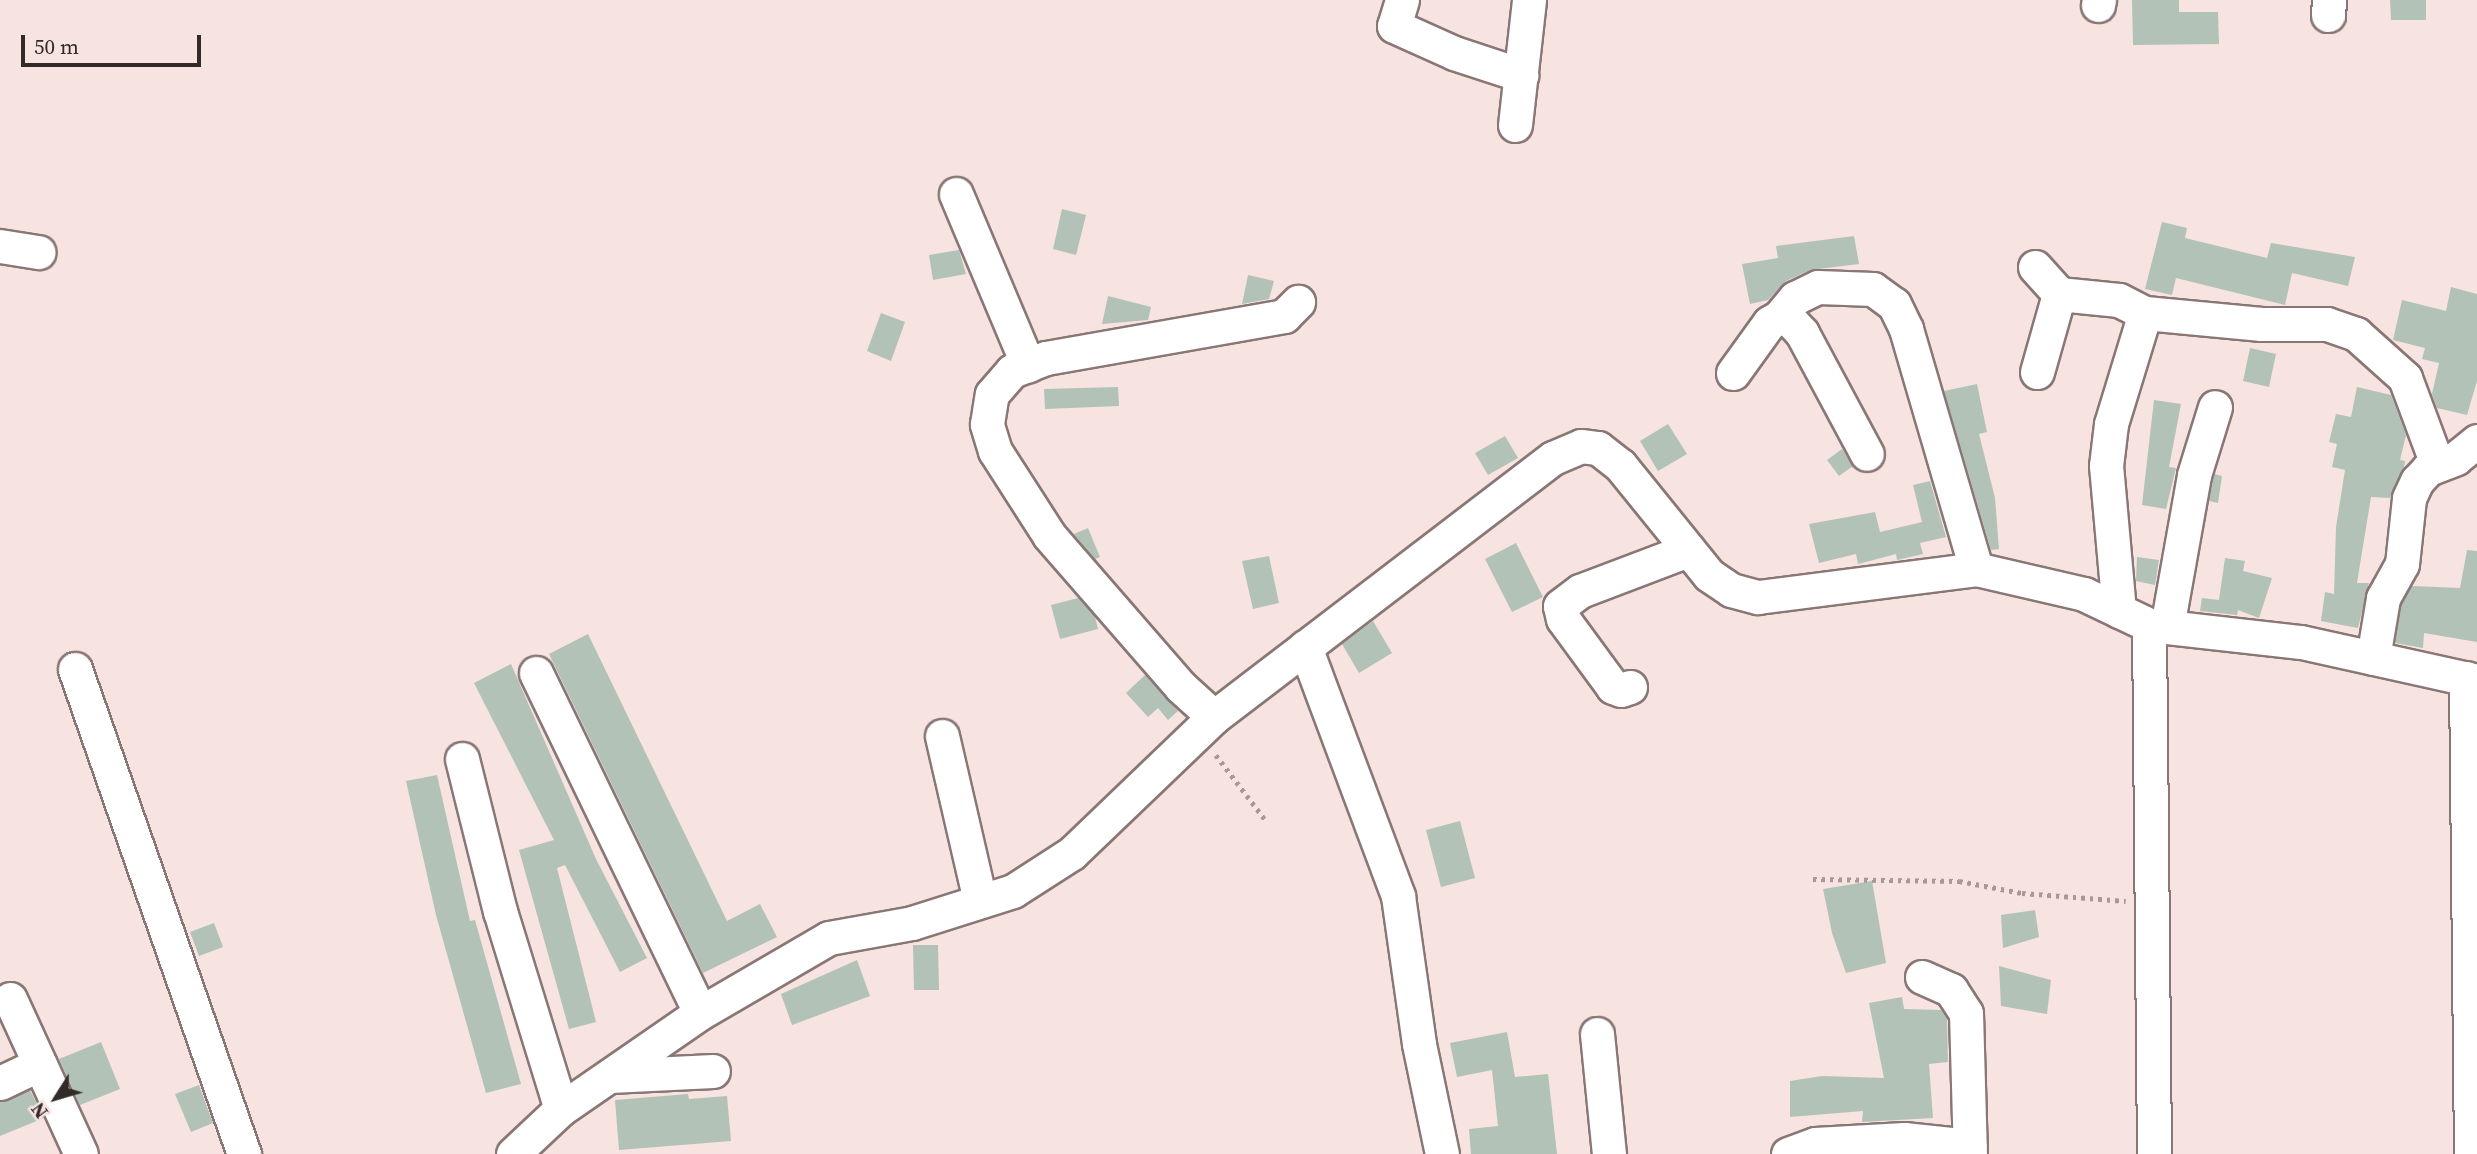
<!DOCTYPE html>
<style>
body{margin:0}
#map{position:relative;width:2477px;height:1154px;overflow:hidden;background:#f7e3e0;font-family:"Source Serif 4",serif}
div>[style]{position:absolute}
.building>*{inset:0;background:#b2c2b7}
.path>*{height:4.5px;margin-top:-2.25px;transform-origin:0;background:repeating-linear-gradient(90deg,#a89997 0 3.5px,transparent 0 8.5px)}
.roads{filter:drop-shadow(2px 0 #897775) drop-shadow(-2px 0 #897775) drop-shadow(0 2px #897775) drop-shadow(0 -2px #897775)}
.minor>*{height:33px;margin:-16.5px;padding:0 16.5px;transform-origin:16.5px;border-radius:16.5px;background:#fff}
span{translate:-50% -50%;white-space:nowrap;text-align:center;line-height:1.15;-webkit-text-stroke:6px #f7e3e0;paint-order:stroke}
.north{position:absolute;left:21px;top:1063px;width:70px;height:70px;-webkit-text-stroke:5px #f7e3e0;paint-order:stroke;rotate:233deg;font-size:19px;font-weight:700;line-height:28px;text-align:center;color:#312a29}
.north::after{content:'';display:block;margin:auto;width:24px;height:32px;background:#312a29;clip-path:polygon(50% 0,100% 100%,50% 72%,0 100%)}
.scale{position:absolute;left:21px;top:35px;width:180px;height:32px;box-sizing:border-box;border:4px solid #312a29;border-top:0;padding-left:9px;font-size:21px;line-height:24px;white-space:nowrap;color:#312a29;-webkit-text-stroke:5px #f7e3e0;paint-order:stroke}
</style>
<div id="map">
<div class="building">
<div style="clip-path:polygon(2132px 0,2179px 0,2179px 12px,2218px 12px,2219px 44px,2133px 45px)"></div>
<div style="clip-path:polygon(2390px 0,2426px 0,2426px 20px,2391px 20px)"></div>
<div style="clip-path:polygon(1062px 209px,1086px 215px,1076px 255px,1053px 249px)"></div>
<div style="clip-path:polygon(2162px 222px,2187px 228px,2185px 238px,2267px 258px,2271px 243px,2355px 257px,2348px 286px,2292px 273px,2285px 305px,2176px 278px,2172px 295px,2145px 289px)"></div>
<div style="clip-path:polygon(1854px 236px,1859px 264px,1810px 270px,1786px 281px,1768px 300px,1750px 304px,1742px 264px,1778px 258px,1776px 246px)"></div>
<div style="clip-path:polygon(959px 250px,966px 274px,933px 280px,929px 255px)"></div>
<div style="clip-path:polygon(1248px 275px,1274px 281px,1269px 299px,1242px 304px)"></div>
<div style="clip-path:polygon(2451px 287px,2477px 294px,2477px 381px,2467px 415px,2437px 408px,2432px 394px,2439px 363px,2422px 359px,2425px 348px,2393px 340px,2402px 300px,2446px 311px)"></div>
<div style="clip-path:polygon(1108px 296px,1151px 307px,1148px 320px,1102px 324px)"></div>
<div style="clip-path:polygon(881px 313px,905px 322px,891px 361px,867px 351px)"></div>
<div style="clip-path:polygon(2250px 348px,2276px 354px,2269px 387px,2243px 381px)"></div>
<div style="clip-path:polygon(1977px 384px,1987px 432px,1979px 434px,1995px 498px,1999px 549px,1991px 550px,1944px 391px)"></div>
<div style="clip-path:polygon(1118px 387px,1119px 406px,1045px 409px,1044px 389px)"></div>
<div style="clip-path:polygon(2357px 387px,2391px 395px,2406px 435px,2400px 460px,2405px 461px,2404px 467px,2390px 498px,2371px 497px,2357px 583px,2369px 583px,2358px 628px,2321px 621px,2325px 592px,2334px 594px,2336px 527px,2345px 470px,2332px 467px,2337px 444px,2329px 442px,2336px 414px,2351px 417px)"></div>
<div style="clip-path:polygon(2154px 400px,2181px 404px,2169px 467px,2176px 468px,2166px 509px,2142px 505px)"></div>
<div style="clip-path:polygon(1668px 424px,1687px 454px,1658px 471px,1640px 441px)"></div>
<div style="clip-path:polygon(1505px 436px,1518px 458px,1488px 475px,1475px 453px)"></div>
<div style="clip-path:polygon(1842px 449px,1853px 466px,1839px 476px,1827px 460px)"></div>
<div style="clip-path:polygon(2214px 474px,2222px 476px,2218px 503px,2209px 501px)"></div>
<div style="clip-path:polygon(1930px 481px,1946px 537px,1920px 543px,1923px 554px,1897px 560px,1896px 554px,1858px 564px,1856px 554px,1819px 563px,1809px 524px,1875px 512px,1880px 532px,1922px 522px,1913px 485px)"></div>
<div style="clip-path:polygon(1088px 528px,1100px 557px,1095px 559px,1074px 534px)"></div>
<div style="clip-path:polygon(1516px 543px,1543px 597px,1512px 612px,1485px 559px)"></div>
<div style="clip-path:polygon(2467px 550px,2477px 551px,2477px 642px,2424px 633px,2423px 648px,2395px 643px,2401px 604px,2412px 586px,2460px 588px)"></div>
<div style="clip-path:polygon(1269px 556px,1279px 603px,1253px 609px,1242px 561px)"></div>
<div style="clip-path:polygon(2137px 557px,2159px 560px,2155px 585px,2136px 581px)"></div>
<div style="clip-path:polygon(2225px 558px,2245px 561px,2243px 571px,2272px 578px,2259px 618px,2238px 610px,2237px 615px,2200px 611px,2202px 598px,2219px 600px)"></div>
<div style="clip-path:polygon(1078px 598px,1095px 617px,1098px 629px,1060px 639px,1051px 605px)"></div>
<div style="clip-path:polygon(1373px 621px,1392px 653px,1359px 673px,1342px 644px)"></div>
<div style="clip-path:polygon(588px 634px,727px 921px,760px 904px,777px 937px,703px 973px,549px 654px)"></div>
<div style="clip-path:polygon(511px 664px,596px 859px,647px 958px,620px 972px,565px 865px,557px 868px,596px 1022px,569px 1029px,519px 850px,554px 840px,474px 683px)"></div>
<div style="clip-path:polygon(1145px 675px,1178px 711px,1168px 720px,1158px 708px,1148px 717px,1126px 693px)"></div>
<div style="clip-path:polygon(437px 775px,470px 921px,475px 920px,521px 1084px,486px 1093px,436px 915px,406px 781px)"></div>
<div style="clip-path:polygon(1460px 821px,1475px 878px,1441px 887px,1426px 830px)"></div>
<div style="clip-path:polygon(1872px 881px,1886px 963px,1846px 973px,1832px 933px,1823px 889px)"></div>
<div style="clip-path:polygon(2035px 910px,2039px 937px,2003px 948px,2001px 915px)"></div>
<div style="clip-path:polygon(214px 923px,223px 947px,199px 956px,190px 932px)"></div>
<div style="clip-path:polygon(913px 945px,938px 945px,939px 990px,914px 990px)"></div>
<div style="clip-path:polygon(857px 960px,870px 996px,792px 1025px,781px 994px)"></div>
<div style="clip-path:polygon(1999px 966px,2051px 980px,2047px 1014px,2001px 1006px)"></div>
<div style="clip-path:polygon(1902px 997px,1904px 1009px,1941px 1010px,1947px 1019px,1948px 1062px,1929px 1064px,1933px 1118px,1862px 1122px,1863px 1111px,1790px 1117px,1790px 1081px,1822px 1076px,1884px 1078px,1869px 1003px)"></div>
<div style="clip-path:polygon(1507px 1032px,1515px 1077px,1548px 1074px,1557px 1154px,1471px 1154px,1469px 1129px,1498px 1126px,1492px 1070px,1457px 1077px,1450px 1043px)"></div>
<div style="clip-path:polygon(101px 1042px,120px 1089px,80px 1105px,59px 1059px)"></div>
<div style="clip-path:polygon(199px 1085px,213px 1123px,191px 1132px,175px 1094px)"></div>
<div style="clip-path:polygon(30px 1090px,44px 1118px,0 1136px,0 1102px)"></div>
<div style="clip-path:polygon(688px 1094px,689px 1099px,727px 1096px,731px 1141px,619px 1150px,615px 1100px)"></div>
</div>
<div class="path">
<div style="left:1216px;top:755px;width:84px;rotate:52.7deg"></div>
<div style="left:1813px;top:879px;width:146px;rotate:0.8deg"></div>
<div style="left:1959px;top:881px;width:64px;rotate:10.8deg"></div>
<div style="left:2022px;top:893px;width:104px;rotate:4.4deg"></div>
</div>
<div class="roads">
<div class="minor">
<div style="left:1402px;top:0;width:27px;rotate:107deg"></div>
<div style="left:1394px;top:26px;width:66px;rotate:24.2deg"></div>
<div style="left:1454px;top:53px;width:71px;rotate:18.2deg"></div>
<div style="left:2098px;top:5px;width:5px;rotate:-79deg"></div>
<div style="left:2328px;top:15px;width:15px;rotate:-86deg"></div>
<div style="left:1515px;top:125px;width:126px;rotate:-83.6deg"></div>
<div style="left:956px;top:194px;width:186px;rotate:67.2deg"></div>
<div style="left:0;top:246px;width:39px;rotate:9deg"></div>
<div style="left:2035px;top:267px;width:36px;rotate:48deg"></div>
<div style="left:2059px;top:294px;width:60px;rotate:5.7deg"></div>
<div style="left:2119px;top:300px;width:29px;rotate:27deg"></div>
<div style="left:2145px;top:313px;width:117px;rotate:5.4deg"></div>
<div style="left:2261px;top:324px;width:66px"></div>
<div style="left:2327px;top:324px;width:31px;rotate:19deg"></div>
<div style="left:2356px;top:334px;width:66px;rotate:41.9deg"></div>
<div style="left:2405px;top:378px;width:92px;rotate:69.6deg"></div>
<div style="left:1779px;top:317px;width:25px;rotate:-50deg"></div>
<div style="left:1795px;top:298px;width:25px;rotate:-26deg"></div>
<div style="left:1818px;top:287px;width:55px;rotate:2.1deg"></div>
<div style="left:1873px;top:289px;width:26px;rotate:36deg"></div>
<div style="left:1894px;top:304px;width:28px;rotate:64deg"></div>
<div style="left:1906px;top:329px;width:250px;rotate:73.7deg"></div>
<div style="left:2037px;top:372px;width:81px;rotate:-74.2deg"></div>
<div style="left:1733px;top:373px;width:62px;rotate:-54.2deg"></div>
<div style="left:1769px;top:323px;width:12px;rotate:-31deg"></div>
<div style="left:1779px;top:317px;width:11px;rotate:15deg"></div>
<div style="left:1790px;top:320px;width:18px;rotate:47deg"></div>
<div style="left:1802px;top:333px;width:137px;rotate:61.8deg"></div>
<div style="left:2119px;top:611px;width:146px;rotate:-95.1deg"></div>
<div style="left:2106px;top:466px;width:42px;rotate:-83.2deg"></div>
<div style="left:2111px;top:424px;width:116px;rotate:-73deg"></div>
<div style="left:2149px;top:625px;width:529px;rotate:89.46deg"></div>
<div style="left:2167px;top:627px;width:154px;rotate:-79.9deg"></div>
<div style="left:2194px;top:475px;width:71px;rotate:-72.8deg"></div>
<div style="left:1305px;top:647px;width:266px;rotate:69.5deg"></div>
<div style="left:1398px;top:896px;width:149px;rotate:81.9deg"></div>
<div style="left:1419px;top:1044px;width:112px;rotate:78.2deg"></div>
<div style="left:2373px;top:658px;width:61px;rotate:-80.5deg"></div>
<div style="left:2383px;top:598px;width:39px;rotate:-61deg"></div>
<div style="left:2402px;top:564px;width:66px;rotate:-83.9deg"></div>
<div style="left:2409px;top:498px;width:19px;rotate:-65deg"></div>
<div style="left:2417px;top:481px;width:16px;rotate:-47deg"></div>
<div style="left:2428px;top:469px;width:30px;rotate:-21deg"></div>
<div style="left:2456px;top:458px;width:27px;rotate:-39deg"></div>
<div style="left:75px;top:669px;width:514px;rotate:70.79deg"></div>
<div style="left:536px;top:673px;width:377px;rotate:64.2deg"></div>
<div style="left:2466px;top:678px;width:476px;rotate:89.4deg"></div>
<div style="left:1630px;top:687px;width:9px;rotate:162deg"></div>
<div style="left:1621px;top:690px;width:9px;rotate:-159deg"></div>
<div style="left:1613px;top:687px;width:84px;rotate:-126.3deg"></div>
<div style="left:1563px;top:619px;width:13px;rotate:-103deg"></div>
<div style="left:1560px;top:606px;width:25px;rotate:-37deg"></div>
<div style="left:1580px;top:591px;width:116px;rotate:-20.8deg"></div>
<div style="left:1214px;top:717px;width:45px;rotate:-137.7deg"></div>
<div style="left:1181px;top:687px;width:201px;rotate:-131deg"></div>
<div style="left:1049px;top:535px;width:100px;rotate:-122.7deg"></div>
<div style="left:995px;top:451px;width:28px;rotate:-107deg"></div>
<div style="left:987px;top:424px;width:30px;rotate:-81deg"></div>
<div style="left:992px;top:394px;width:30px;rotate:-49deg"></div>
<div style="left:1012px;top:371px;width:36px;rotate:-21deg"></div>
<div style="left:1046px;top:358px;width:242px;rotate:-10deg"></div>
<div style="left:1284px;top:316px;width:20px;rotate:-45deg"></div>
<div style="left:942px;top:736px;width:169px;rotate:77deg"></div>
<div style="left:462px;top:759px;width:157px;rotate:76deg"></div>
<div style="left:500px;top:911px;width:207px;rotate:72.9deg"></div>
<div style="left:1922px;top:977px;width:32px;rotate:24deg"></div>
<div style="left:1951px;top:990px;width:27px;rotate:57deg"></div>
<div style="left:1966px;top:1013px;width:141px;rotate:88.4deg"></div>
<div style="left:10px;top:999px;width:170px;rotate:65.4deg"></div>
<div style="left:1597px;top:1034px;width:121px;rotate:84.3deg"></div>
<div style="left:610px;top:1076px;width:103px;rotate:-2.8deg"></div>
<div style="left:0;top:1083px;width:44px;rotate:-25.4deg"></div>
<div style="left:513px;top:1154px;width:66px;rotate:-43.2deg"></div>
<div style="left:561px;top:1109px;width:169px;rotate:-34.6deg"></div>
<div style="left:700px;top:1013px;width:149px;rotate:-30.2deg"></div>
<div style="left:829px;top:938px;width:84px;rotate:-10.2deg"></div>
<div style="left:912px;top:923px;width:106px;rotate:-17.6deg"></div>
<div style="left:1013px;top:891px;width:70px;rotate:-32.8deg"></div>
<div style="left:1072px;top:853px;width:197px;rotate:-43.8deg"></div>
<div style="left:1214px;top:717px;width:427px;rotate:-37.4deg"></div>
<div style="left:1553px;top:458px;width:30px;rotate:-23deg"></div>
<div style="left:1581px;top:446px;width:17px;rotate:7deg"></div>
<div style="left:1598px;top:448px;width:28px;rotate:38deg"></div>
<div style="left:1620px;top:465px;width:141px;rotate:51deg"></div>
<div style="left:1709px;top:575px;width:27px;rotate:34deg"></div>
<div style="left:1731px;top:590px;width:28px;rotate:15deg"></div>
<div style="left:1758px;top:597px;width:220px;rotate:-7.3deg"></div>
<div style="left:1976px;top:569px;width:111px;rotate:13deg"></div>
<div style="left:2084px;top:594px;width:72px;rotate:25.5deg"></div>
<div style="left:2149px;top:625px;width:153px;rotate:6.4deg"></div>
<div style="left:2301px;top:642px;width:180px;rotate:12.5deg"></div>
<div style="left:1788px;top:1154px;width:29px;rotate:-20deg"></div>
<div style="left:1815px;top:1144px;width:89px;rotate:-3.2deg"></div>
<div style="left:1904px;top:1139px;width:66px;rotate:6.1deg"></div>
</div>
</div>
<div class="north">N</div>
<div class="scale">50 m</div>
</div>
